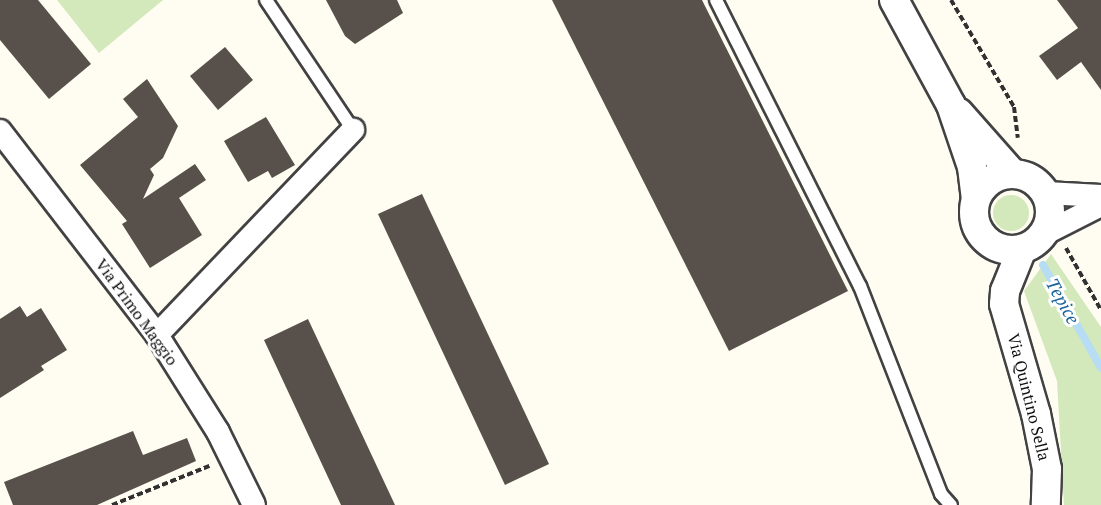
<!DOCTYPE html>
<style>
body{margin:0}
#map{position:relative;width:1101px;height:505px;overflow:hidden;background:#fffcf1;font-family:"PT Serif",serif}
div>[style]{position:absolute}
.green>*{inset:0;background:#d3e9bb}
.round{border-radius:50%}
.stream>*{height:8px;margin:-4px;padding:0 4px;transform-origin:4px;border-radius:4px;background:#b7ddf5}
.building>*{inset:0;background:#57504b}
.path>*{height:4px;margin-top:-2px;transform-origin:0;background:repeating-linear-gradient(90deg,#313131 0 6px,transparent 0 9px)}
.roads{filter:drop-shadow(2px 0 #424242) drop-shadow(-2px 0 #424242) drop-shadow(0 2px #424242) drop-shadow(0 -2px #424242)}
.service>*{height:12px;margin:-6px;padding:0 6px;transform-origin:6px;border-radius:6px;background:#fff}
.minor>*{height:22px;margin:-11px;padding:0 11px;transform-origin:11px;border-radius:11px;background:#fff}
.tertiary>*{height:28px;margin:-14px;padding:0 14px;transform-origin:14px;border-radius:14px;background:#fff}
.tertiary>.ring{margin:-14px;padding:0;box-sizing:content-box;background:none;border:28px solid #fff;border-radius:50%}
span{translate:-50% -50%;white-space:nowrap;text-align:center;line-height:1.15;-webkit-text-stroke:6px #fff;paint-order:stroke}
.street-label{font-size:16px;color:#0f0f0f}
.water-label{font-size:18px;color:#1a649e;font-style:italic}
</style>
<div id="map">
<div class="green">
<div style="clip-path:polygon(57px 0,163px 0,99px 53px)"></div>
<div class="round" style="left:993px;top:195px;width:36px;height:36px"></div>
<div style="clip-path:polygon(1051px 254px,1101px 327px,1101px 505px,1064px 505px,1057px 381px,1024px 291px)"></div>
</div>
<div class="stream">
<div style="left:1043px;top:265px;width:118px;rotate:60.6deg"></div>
</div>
<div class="building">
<div style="clip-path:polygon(0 0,38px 0,91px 64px,49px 99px,0 40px)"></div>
<div style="clip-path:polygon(326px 0,397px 0,403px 13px,355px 44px,345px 36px)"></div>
<div style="clip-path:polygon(552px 0,702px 0,848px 291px,729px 351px)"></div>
<div style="clip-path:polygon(1057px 0,1101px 0,1101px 90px,1081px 62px,1057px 80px,1039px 56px,1078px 28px)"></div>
<div style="clip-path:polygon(225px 47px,253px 80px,218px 110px,190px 76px)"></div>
<div style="clip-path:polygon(147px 79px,178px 126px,163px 158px,150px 169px,154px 175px,143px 199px,195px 164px,206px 180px,179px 198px,202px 235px,150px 268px,122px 224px,127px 221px,80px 165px,138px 117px,123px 99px)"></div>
<div style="clip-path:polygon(266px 117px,295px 165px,272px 178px,268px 171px,248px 182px,224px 141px)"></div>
<div style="clip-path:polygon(422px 194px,549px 464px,505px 485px,378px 214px)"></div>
<div style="clip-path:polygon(20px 306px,27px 317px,41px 308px,67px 350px,41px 366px,44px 370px,0 398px,0 319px)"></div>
<div style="clip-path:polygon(308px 319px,395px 505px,341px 505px,264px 340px)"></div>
<div style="clip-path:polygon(133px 431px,143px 455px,187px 438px,196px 461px,97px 505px,13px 505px,4px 482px)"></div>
</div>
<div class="path">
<div style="left:951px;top:0;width:124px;rotate:59.5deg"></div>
<div style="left:1014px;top:107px;width:31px;rotate:83deg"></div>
<div style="left:1066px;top:248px;width:71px;rotate:60.6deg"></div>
<div style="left:112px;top:505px;width:105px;rotate:-21.9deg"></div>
</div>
<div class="roads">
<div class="service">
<div style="left:266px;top:0;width:156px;rotate:56.2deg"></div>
<div style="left:716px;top:0;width:320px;rotate:63.3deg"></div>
<div style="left:860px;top:286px;width:223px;rotate:68.7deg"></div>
<div style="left:941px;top:494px;width:15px;rotate:48deg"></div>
</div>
<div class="minor">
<div style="left:0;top:131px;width:257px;rotate:52.4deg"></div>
<div style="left:157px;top:335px;width:115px;rotate:57.8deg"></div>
<div style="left:218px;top:432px;width:81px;rotate:63.7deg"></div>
<div style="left:1046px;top:193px;width:55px;rotate:3.1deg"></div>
<div style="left:1044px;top:234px;width:64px;rotate:-27deg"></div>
<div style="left:157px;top:335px;width:284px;rotate:-46.3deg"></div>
</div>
<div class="tertiary">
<div style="left:894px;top:0;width:119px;rotate:61.5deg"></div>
<div style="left:951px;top:105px;width:65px;rotate:71.3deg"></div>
<div style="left:972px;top:167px;width:31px;rotate:83deg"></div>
<div style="left:959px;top:113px;width:80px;rotate:48.5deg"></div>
<div class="ring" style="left:974px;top:174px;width:48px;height:48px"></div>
<div style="left:1022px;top:249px;width:45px;rotate:112deg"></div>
<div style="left:1005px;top:291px;width:13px;rotate:94deg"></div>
<div style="left:1004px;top:304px;width:115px;rotate:73.8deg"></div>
<div style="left:1036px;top:414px;width:56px;rotate:78.7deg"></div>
<div style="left:1047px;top:469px;width:36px;rotate:92deg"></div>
</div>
</div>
<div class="street-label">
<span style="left:137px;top:312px;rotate:54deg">Via Primo Maggio</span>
<span style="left:1029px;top:397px;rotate:76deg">Via Quintino Sella</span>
</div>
<div class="water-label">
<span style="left:1063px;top:301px;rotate:61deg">Tepice</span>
</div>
</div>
